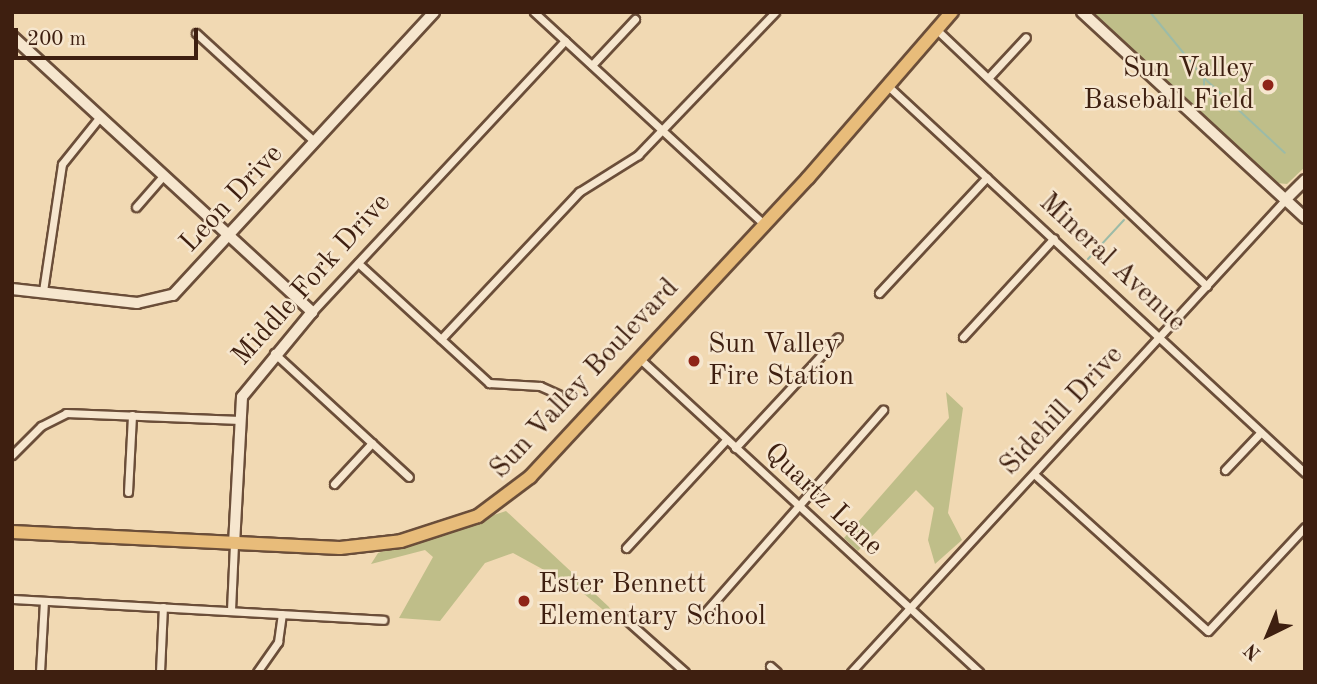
<!DOCTYPE html>
<style>
body{margin:0}
#map{position:relative;width:1317px;height:684px;overflow:hidden;background:#f1d9b3;font-family:"Old Standard TT",serif}
div>[style]{position:absolute}
.green>*{inset:0;background:#bfbe89}
.stream>*{height:2px;margin:-1px;padding:0 1px;transform-origin:1px;border-radius:1px;background:#9cbba7}
.roads{filter:drop-shadow(2px 0 #6b4e39) drop-shadow(-2px 0 #6b4e39) drop-shadow(0 2px #6b4e39) drop-shadow(0 -2px #6b4e39)}
.minor>*{height:7px;margin:-3.5px;padding:0 3.5px;transform-origin:3.5px;border-radius:3.5px;background:#f6e6ce}
.tertiary>*{height:10px;margin:-5px;padding:0 5px;transform-origin:5px;border-radius:5px;background:#f6e6ce}
.secondary>*{height:10px;margin:-5px;padding:0 5px;transform-origin:5px;border-radius:5px;background:#f6e6ce}
.primary>*{height:12px;margin:-6px;padding:0 6px;transform-origin:6px;border-radius:6px;background:#e8bc7a}
.dots>*{width:19px;height:19px;translate:-50% -50%;box-sizing:border-box;border:4px solid #f6e6ce;border-radius:50%}
span{translate:-50% -50%;white-space:nowrap;text-align:center;line-height:1.15;-webkit-text-stroke:5px #f6e6ce;paint-order:stroke}
.poi-label{font-size:28px;color:#3e1f10}
.right{translate:-100% -50%;text-align:right}
.left{translate:0 -50%;text-align:left}
.street-label{font-size:28px;color:#3e1f10}
.frame{position:absolute;inset:0;border:14px solid #3e1f10;pointer-events:none}
.north{position:absolute;left:1233px;top:600px;width:70px;height:70px;-webkit-text-stroke:5px #f6e6ce;paint-order:stroke;rotate:223deg;font-size:19px;font-weight:700;line-height:28px;text-align:center;color:#3e1f10}
.north::after{content:'';display:block;margin:auto;width:24px;height:32px;background:#3e1f10;clip-path:polygon(50% 0,100% 100%,50% 72%,0 100%)}
.scale{position:absolute;left:14px;top:28px;width:184px;height:32px;box-sizing:border-box;border:4px solid #3e1f10;border-top:0;padding-left:9px;font-size:21px;line-height:24px;white-space:nowrap;color:#3e1f10;-webkit-text-stroke:5px #f6e6ce;paint-order:stroke}
</style>
<div id="map">
<div class="green">
<div style="clip-path:polygon(1092px 12px,1305px 12px,1305px 167px,1287px 184px,1277px 183px)"></div>
<div style="clip-path:polygon(946px 392px,963px 408px,948px 513px,962px 540px,935px 564px,928px 540px,934px 508px,916px 490px,858px 551px,844px 538px,949px 418px)"></div>
<div style="clip-path:polygon(506px 511px,609px 607px,614px 619px,577px 588px,513px 553px,485px 563px,440px 621px,399px 618px,433px 557px,425px 550px,371px 564px,378px 553px)"></div>
</div>
<div class="stream">
<div style="left:1150px;top:12px;width:85px;rotate:50.7deg"></div>
<div style="left:1204px;top:78px;width:110px;rotate:42.8deg"></div>
<div style="left:1204px;top:78px;width:13px;rotate:90deg"></div>
<div style="left:1088px;top:259px;width:53px;rotate:-47.3deg"></div>
</div>
<div class="roads">
<div class="minor">
<div style="left:534px;top:12px;width:313px;rotate:42.7deg"></div>
<div style="left:937px;top:30px;width:372px;rotate:43.5deg"></div>
<div style="left:196px;top:33px;width:161px;rotate:42.5deg"></div>
<div style="left:592px;top:65px;width:63px;rotate:-46.9deg"></div>
<div style="left:989px;top:77px;width:54px;rotate:-47.2deg"></div>
<div style="left:888px;top:86px;width:569px;rotate:42.86deg"></div>
<div style="left:136px;top:207px;width:41px;rotate:-48.9deg"></div>
<div style="left:358px;top:263px;width:178px;rotate:42.5deg"></div>
<div style="left:489px;top:383px;width:51px;rotate:3.4deg"></div>
<div style="left:540px;top:386px;width:20px;rotate:24deg"></div>
<div style="left:43px;top:291px;width:128px;rotate:-81.5deg"></div>
<div style="left:62px;top:164px;width:59px;rotate:-51.2deg"></div>
<div style="left:879px;top:293px;width:158px;rotate:-47deg"></div>
<div style="left:312px;top:312px;width:371px;rotate:-47deg"></div>
<div style="left:963px;top:337px;width:134px;rotate:-47.4deg"></div>
<div style="left:441px;top:339px;width:202px;rotate:-46.8deg"></div>
<div style="left:579px;top:192px;width:70px;rotate:-32.1deg"></div>
<div style="left:638px;top:155px;width:198px;rotate:-46.2deg"></div>
<div style="left:274px;top:353px;width:183px;rotate:42.6deg"></div>
<div style="left:639px;top:358px;width:463px;rotate:42.7deg"></div>
<div style="left:735px;top:448px;width:151px;rotate:-47.1deg"></div>
<div style="left:12px;top:455px;width:41px;rotate:-45deg"></div>
<div style="left:41px;top:426px;width:28px;rotate:-27deg"></div>
<div style="left:66px;top:413px;width:174px;rotate:2.3deg"></div>
<div style="left:1225px;top:470px;width:52px;rotate:-46.5deg"></div>
<div style="left:1034px;top:474px;width:234px;rotate:42.1deg"></div>
<div style="left:1208px;top:631px;width:142px;rotate:-47deg"></div>
<div style="left:334px;top:484px;width:56px;rotate:-47.2deg"></div>
<div style="left:128px;top:492px;width:77px;rotate:-87deg"></div>
<div style="left:626px;top:548px;width:147px;rotate:-47.2deg"></div>
<div style="left:12px;top:599px;width:372px;rotate:3.2deg"></div>
<div style="left:231px;top:610px;width:67px;rotate:-87.4deg"></div>
<div style="left:622px;top:616px;width:84px;rotate:41.6deg"></div>
<div style="left:701px;top:617px;width:276px;rotate:-48.7deg"></div>
<div style="left:770px;top:666px;width:9px;rotate:41deg"></div>
<div style="left:40px;top:672px;width:71px;rotate:-86.8deg"></div>
<div style="left:160px;top:672px;width:65px;rotate:-87.4deg"></div>
<div style="left:257px;top:672px;width:37px;rotate:-55deg"></div>
<div style="left:278px;top:642px;width:28px;rotate:-82deg"></div>
<div style="left:851px;top:672px;width:641px;rotate:-47.4deg"></div>
</div>
<div class="tertiary">
<div style="left:12px;top:36px;width:408px;rotate:42.6deg"></div>
<div style="left:312px;top:312px;width:110px;rotate:129.5deg"></div>
<div style="left:242px;top:397px;width:146px;rotate:93.1deg"></div>
<div style="left:1285px;top:200px;width:28px;rotate:-45deg"></div>
<div style="left:12px;top:289px;width:126px;rotate:6.4deg"></div>
<div style="left:137px;top:303px;width:37px;rotate:-13deg"></div>
<div style="left:173px;top:295px;width:385px;rotate:-47.3deg"></div>
</div>
<div class="secondary">
<div style="left:1082px;top:12px;width:304px;rotate:42.7deg"></div>
</div>
<div class="primary">
<div style="left:12px;top:532px;width:328px;rotate:2.8deg"></div>
<div style="left:340px;top:548px;width:61px;rotate:-6.5deg"></div>
<div style="left:401px;top:541px;width:81px;rotate:-18deg"></div>
<div style="left:478px;top:516px;width:65px;rotate:-36.9deg"></div>
<div style="left:530px;top:477px;width:408px;rotate:-47.1deg"></div>
<div style="left:808px;top:178px;width:220px;rotate:-49.1deg"></div>
</div>
</div>
<div class="dots">
<div style="left:1268px;top:85px;background:#8f2418"></div>
<div style="left:694px;top:361px;background:#8f2418"></div>
<div style="left:524px;top:601px;background:#8f2418"></div>
</div>
<div class="poi-label">
<span class="right" style="left:1254px;top:85px">Sun Valley<br>Baseball Field</span>
<span class="left" style="left:708px;top:361px">Sun Valley<br>Fire Station</span>
<span class="left" style="left:538px;top:601px">Ester Bennett<br>Elementary School</span>
</div>
<div class="street-label">
<span style="left:232px;top:199px;rotate:-47deg">Leon Drive</span>
<span style="left:1112px;top:263px;rotate:43deg">Mineral Avenue</span>
<span style="left:312px;top:280px;rotate:-48deg">Middle Fork Drive</span>
<span style="left:585px;top:379px;rotate:-47deg">Sun Valley Boulevard</span>
<span style="left:1062px;top:411px;rotate:-47deg">Sidehill Drive</span>
<span style="left:823px;top:500px;rotate:43deg">Quartz Lane</span>
</div>
<div class="frame"></div>
<div class="north">N</div>
<div class="scale">200 m</div>
</div>
